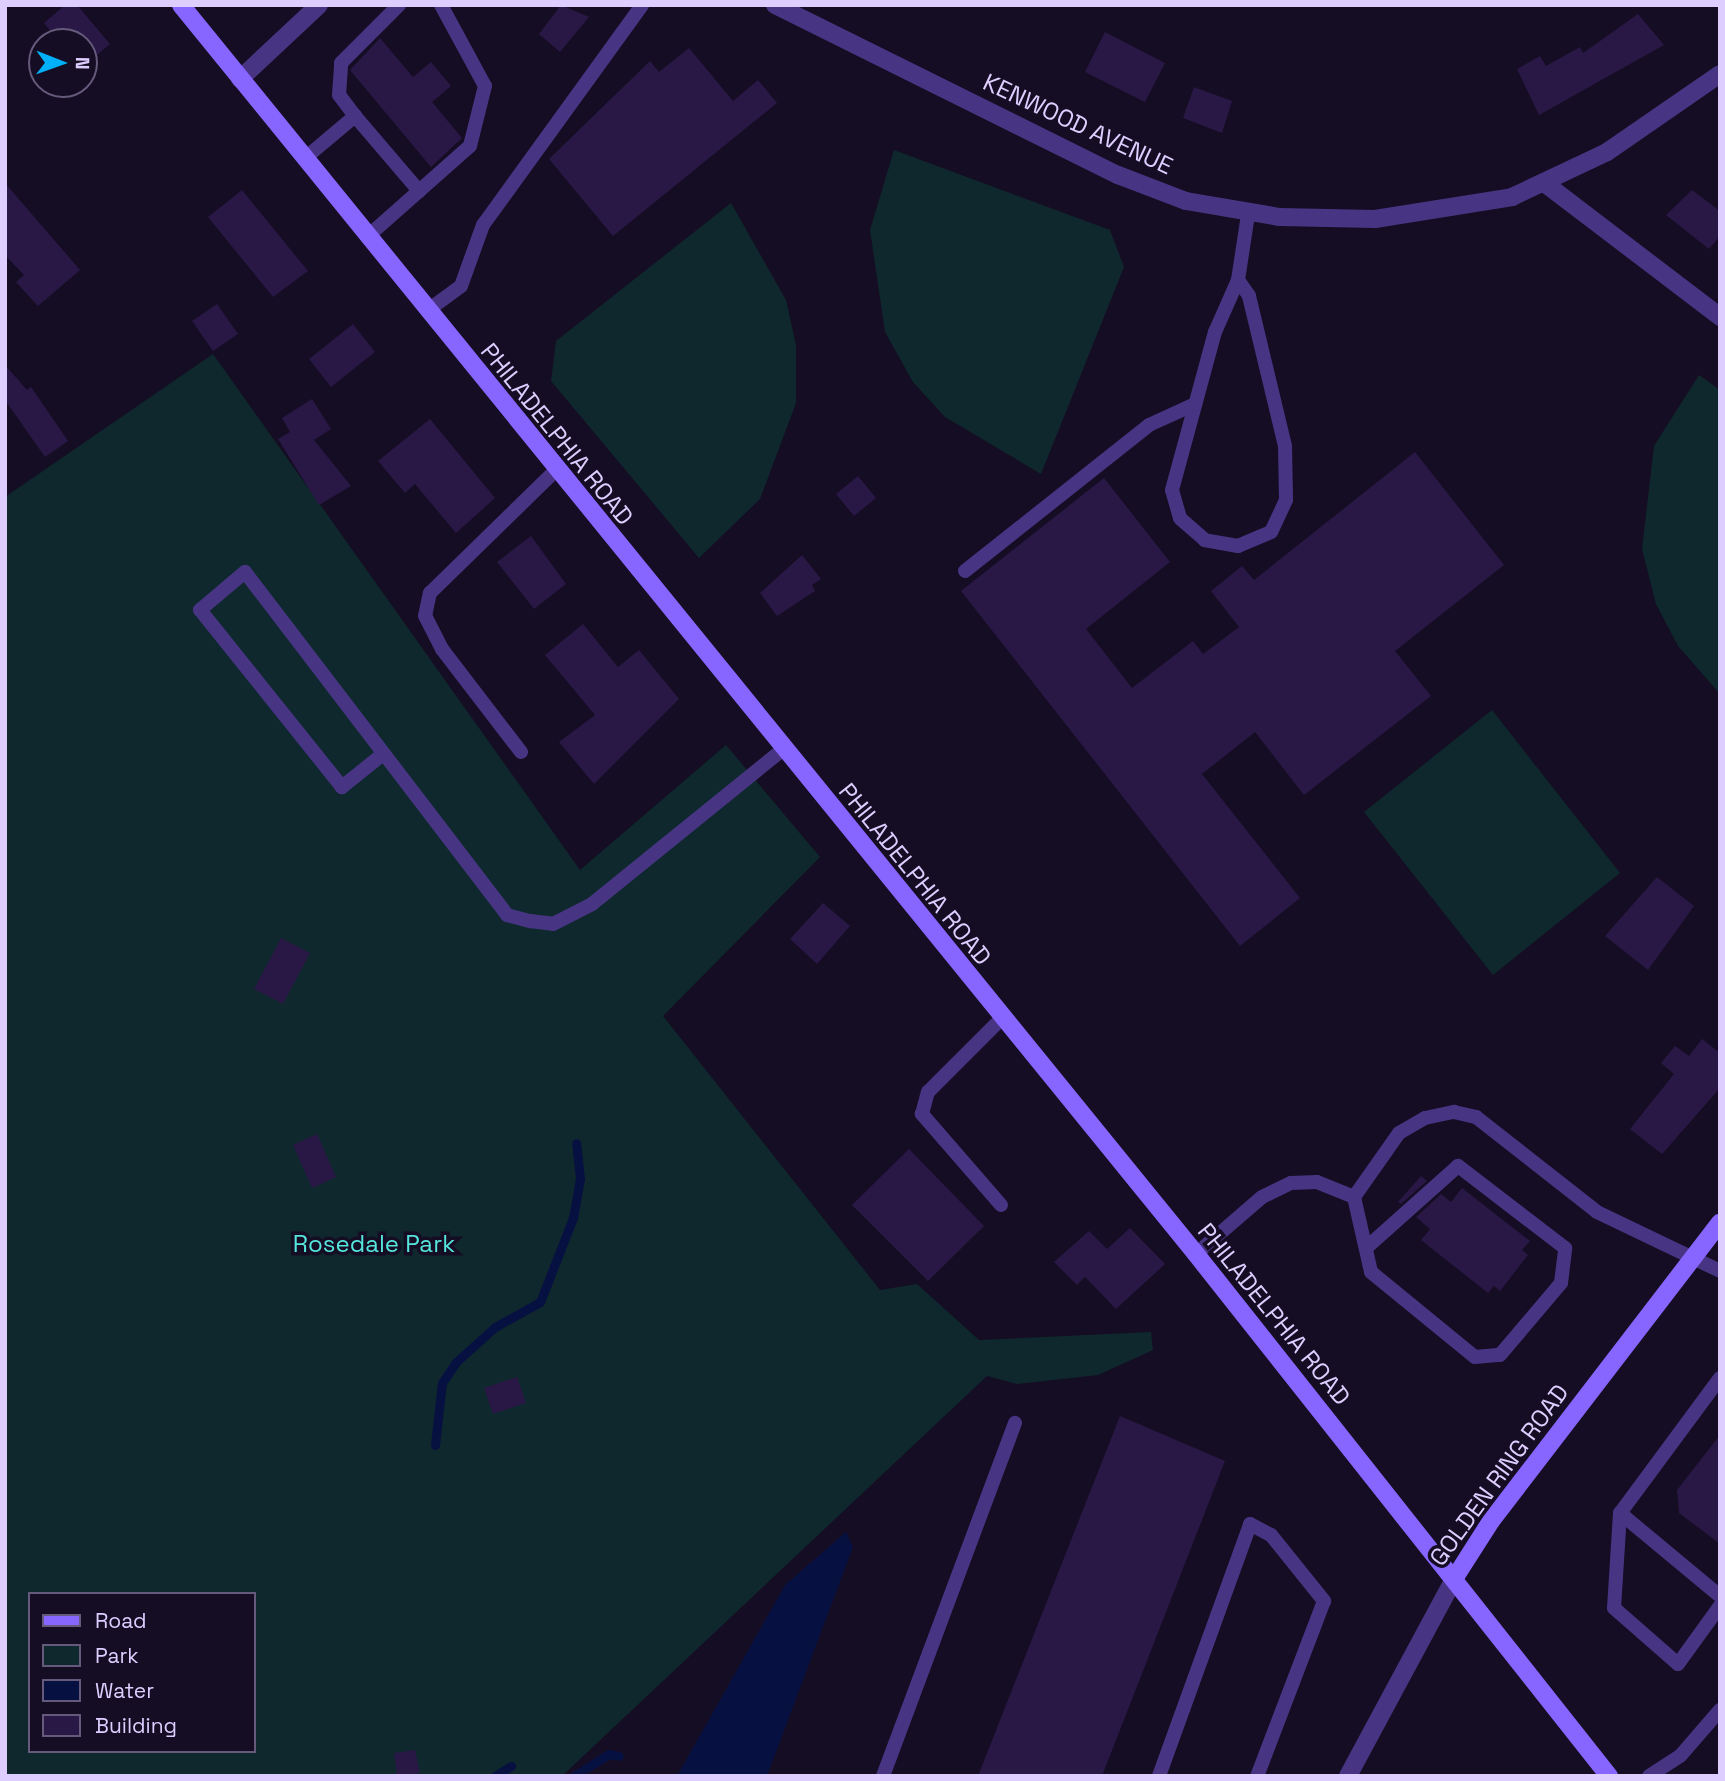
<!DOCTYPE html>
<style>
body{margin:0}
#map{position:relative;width:1725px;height:1781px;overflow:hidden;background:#150d23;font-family:"Space Grotesk",sans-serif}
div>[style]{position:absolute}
.green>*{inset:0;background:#0f282d}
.water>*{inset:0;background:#071141}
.stream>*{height:9px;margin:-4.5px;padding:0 4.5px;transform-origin:4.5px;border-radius:4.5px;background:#071141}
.building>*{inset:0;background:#291845}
.service>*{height:14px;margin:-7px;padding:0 7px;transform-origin:7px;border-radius:7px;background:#473584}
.minor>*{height:18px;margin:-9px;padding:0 9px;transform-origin:9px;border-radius:9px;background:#473584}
.tertiary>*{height:18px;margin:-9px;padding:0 9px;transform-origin:9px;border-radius:9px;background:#473584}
.secondary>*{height:18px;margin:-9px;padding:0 9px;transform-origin:9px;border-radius:9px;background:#8765ff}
span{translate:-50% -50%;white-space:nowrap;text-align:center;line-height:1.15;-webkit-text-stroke:7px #150d23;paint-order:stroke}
.street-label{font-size:24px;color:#ddceff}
.park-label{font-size:24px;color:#55e5dc}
.frame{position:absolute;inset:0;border:7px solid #ddceff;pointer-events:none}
.legend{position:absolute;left:28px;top:1592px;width:228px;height:161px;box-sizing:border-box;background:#150d23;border:2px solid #655a7b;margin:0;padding:9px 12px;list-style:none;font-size:21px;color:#ddceff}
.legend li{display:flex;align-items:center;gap:14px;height:35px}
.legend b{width:35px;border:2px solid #655a7b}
.north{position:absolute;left:28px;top:28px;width:70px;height:70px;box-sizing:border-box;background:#150d23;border:2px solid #655a7b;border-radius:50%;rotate:91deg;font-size:19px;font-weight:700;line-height:28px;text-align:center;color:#ddceff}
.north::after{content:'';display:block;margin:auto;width:24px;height:32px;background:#00b0f9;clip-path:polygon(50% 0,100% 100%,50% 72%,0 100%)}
</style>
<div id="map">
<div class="green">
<div style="clip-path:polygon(894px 150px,1110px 230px,1124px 267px,1041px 474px,945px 417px,913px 382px,885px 332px,870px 230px)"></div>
<div style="clip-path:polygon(731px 203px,786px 300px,796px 345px,796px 403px,760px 499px,699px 558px,551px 381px,556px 341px)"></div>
<div style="clip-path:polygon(evenodd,213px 354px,580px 870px,726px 745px,820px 857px,663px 1016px,880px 1290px,917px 1284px,979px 1340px,1151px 1332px,1153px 1350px,1098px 1375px,1017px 1384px,987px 1376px,562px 1776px,5px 1776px,5px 497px,213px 354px,30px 1594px,254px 1594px,254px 1751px,30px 1751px,30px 1594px)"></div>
<div style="clip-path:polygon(1699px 375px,1720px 390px,1720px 694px,1678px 646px,1656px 604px,1642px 549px,1654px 446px)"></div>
<div style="clip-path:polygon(1492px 710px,1620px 873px,1493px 975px,1364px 812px)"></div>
</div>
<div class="water">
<div style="clip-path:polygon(846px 1532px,853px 1547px,767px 1776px,677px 1776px,785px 1585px)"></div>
</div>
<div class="stream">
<div style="left:435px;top:1445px;width:62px;rotate:-83.6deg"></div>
<div style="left:442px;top:1383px;width:25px;rotate:-56deg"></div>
<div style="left:456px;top:1362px;width:52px;rotate:-41.9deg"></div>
<div style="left:495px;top:1327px;width:51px;rotate:-29.1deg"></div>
<div style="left:540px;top:1302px;width:90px;rotate:-68.6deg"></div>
<div style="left:573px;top:1218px;width:40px;rotate:-80deg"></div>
<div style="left:580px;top:1179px;width:36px;rotate:-96deg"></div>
<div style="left:495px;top:1776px;width:19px;rotate:-32deg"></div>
<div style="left:574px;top:1776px;width:41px;rotate:-32.2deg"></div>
<div style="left:609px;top:1754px;width:10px;rotate:11deg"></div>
</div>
<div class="building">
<div style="clip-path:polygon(65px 5px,77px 5px,110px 44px,84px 66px,84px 42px,59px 42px,44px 23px)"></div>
<div style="clip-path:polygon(561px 5px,589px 17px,560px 52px,539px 34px)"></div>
<div style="clip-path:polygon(1638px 14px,1664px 45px,1539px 115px,1517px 69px,1540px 56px,1546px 66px,1580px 47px,1583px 53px)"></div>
<div style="clip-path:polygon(1105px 32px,1165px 63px,1145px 102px,1085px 72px)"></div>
<div style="clip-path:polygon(380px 38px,413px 77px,431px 62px,451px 86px,432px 102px,462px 138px,431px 167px,350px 70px)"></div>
<div style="clip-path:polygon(689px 48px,733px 101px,758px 80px,777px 103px,613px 236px,549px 159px,650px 61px,659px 72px)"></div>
<div style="clip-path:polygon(1194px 87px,1232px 101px,1222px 133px,1183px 118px)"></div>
<div style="clip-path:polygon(5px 183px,80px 270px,38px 306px,16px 282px,24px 275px,5px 255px)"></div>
<div style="clip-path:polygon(242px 190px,308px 271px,273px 297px,208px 217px)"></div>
<div style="clip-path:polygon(1692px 190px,1720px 211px,1720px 236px,1709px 249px,1666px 215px)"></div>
<div style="clip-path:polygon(217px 304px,238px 334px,213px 351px,192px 321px)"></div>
<div style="clip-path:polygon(353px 324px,375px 352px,331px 387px,309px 359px)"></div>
<div style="clip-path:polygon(5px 365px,27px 390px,31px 387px,68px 441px,45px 457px,5px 400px)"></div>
<div style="clip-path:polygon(312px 399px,331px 429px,314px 440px,351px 486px,319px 505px,278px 439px,290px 432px,282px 418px)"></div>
<div style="clip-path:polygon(430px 419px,495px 498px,456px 533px,415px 484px,405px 493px,378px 461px)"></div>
<div style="clip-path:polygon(1415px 452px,1504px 565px,1395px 651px,1431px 696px,1304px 795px,1255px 732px,1202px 774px,1300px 898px,1240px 946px,961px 591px,1104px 478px,1170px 562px,1086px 629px,1132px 688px,1193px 641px,1203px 654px,1239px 627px,1211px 591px,1242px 566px,1254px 580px)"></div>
<div style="clip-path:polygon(858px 476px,876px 498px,854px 516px,836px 494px)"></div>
<div style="clip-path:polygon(531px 536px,566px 584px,534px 609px,497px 562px)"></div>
<div style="clip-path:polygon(802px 555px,821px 579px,812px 585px,815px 591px,777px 616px,760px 593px)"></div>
<div style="clip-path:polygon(583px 624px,618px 667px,639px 650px,679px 699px,594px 784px,559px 742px,595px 715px,545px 655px)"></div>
<div style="clip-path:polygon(1657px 877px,1694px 906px,1648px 970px,1605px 936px)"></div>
<div style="clip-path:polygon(823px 903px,850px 926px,817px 964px,790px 939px)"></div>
<div style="clip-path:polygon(281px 938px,310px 953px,283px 1004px,254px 989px)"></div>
<div style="clip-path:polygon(1702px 1039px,1720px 1053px,1720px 1088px,1662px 1154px,1630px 1129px,1674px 1074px,1661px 1063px,1675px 1046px,1689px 1056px)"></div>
<div style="clip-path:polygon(317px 1134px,336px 1177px,312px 1188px,293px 1145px)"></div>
<div style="clip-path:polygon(909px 1149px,984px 1226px,928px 1281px,852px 1205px)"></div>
<div style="clip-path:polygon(1421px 1176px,1427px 1181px,1401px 1204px,1398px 1202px)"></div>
<div style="clip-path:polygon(1462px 1188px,1530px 1241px,1522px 1250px,1528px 1255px,1500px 1291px,1494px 1286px,1488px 1293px,1421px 1240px,1430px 1229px,1416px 1217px,1441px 1194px,1451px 1202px)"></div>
<div style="clip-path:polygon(1130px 1228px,1165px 1264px,1116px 1309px,1085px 1277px,1077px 1285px,1054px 1262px,1089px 1231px,1107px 1249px)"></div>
<div style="clip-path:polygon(517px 1377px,526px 1403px,493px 1414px,484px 1388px)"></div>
<div style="clip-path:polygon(1120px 1416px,1225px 1461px,1102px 1776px,978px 1776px)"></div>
<div style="clip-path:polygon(1720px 1435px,1720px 1544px,1679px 1513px,1677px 1490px)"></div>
<div style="clip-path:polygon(415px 1750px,420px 1773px,397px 1776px,394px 1753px)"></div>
</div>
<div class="service">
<div style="left:355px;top:116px;width:99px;rotate:49.5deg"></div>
<div style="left:304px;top:159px;width:67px;rotate:-40.1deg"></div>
<div style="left:355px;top:116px;width:26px;rotate:-127deg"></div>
<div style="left:339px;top:95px;width:32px;rotate:-86deg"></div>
<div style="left:341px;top:63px;width:82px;rotate:-45deg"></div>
<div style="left:367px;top:237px;width:137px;rotate:-41.5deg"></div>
<div style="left:470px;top:146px;width:62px;rotate:-76deg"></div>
<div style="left:485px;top:86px;width:92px;rotate:-118.5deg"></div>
<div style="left:1238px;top:280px;width:19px;rotate:55deg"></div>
<div style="left:1249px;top:296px;width:154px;rotate:76.5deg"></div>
<div style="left:1285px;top:446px;width:54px;rotate:88.9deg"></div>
<div style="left:1286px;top:500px;width:35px;rotate:115deg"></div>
<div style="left:1271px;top:532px;width:36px;rotate:157deg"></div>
<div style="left:1238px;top:546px;width:34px;rotate:-170deg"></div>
<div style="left:1205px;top:540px;width:33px;rotate:-139deg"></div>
<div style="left:1180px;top:518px;width:29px;rotate:-106deg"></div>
<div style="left:1172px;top:490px;width:164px;rotate:-74.8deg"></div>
<div style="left:1215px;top:332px;width:57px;rotate:-66.1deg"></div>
<div style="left:1238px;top:280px;width:66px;rotate:-81.3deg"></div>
<div style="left:427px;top:311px;width:42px;rotate:-36.3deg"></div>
<div style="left:461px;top:286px;width:65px;rotate:-70.2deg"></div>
<div style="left:483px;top:225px;width:271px;rotate:-54.1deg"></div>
<div style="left:965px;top:571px;width:235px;rotate:-38.4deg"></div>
<div style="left:1149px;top:425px;width:51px;rotate:-24.5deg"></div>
<div style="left:521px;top:752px;width:130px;rotate:-127.5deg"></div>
<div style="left:442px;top:649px;width:37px;rotate:-117deg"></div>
<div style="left:425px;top:616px;width:24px;rotate:-78deg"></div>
<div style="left:430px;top:593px;width:175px;rotate:-44.3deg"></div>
<div style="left:383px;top:754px;width:53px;rotate:141.2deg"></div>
<div style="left:342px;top:787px;width:227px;rotate:-128.7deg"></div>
<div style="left:200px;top:610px;width:59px;rotate:-40.2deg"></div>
<div style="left:245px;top:572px;width:432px;rotate:52.6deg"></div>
<div style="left:507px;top:915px;width:24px;rotate:15deg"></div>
<div style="left:530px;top:921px;width:23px;rotate:7deg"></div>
<div style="left:553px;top:924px;width:44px;rotate:-27.1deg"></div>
<div style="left:592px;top:904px;width:245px;rotate:-39deg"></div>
<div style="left:1354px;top:1197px;width:78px;rotate:-54.9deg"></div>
<div style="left:1399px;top:1133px;width:30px;rotate:-30deg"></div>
<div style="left:1425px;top:1118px;width:30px;rotate:-12deg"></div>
<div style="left:1454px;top:1112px;width:23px;rotate:13deg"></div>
<div style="left:1476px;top:1117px;width:154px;rotate:38.1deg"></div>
<div style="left:1597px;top:1212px;width:136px;rotate:25.6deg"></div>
<div style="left:1001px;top:1205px;width:121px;rotate:-131deg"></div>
<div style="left:922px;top:1114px;width:23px;rotate:-75deg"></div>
<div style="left:928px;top:1092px;width:105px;rotate:-45deg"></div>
<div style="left:1196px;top:1254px;width:87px;rotate:-40.8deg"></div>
<div style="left:1262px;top:1197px;width:32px;rotate:-26deg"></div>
<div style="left:1291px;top:1183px;width:26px;rotate:-2deg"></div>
<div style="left:1317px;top:1182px;width:40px;rotate:22deg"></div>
<div style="left:1354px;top:1197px;width:77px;rotate:77.2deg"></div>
<div style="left:1371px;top:1272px;width:134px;rotate:39.3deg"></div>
<div style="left:1475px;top:1357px;width:25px;rotate:-5deg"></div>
<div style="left:1500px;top:1355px;width:94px;rotate:-49.7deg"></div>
<div style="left:1561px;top:1283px;width:35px;rotate:-83deg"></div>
<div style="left:1565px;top:1248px;width:135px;rotate:-142.5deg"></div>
<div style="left:1458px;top:1166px;width:122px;rotate:138.3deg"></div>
<div style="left:1720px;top:1378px;width:168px;rotate:126.5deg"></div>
<div style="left:1620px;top:1513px;width:95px;rotate:93.6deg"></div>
<div style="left:1614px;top:1608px;width:85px;rotate:41.2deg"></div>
<div style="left:1678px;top:1664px;width:72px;rotate:-54.1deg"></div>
<div style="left:1620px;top:1513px;width:130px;rotate:39.7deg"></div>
<div style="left:883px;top:1776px;width:377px;rotate:-69.5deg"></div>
<div style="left:1159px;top:1776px;width:268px;rotate:-70.1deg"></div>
<div style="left:1250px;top:1524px;width:24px;rotate:28deg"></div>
<div style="left:1271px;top:1535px;width:85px;rotate:51.2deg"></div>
<div style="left:1324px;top:1601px;width:187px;rotate:110.9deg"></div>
<div style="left:1649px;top:1776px;width:38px;rotate:-33deg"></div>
<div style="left:1681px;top:1755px;width:60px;rotate:-49.1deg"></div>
</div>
<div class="minor">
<div style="left:240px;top:79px;width:108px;rotate:-43.1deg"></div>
<div style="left:1547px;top:185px;width:218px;rotate:37.3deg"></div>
</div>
<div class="tertiary">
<div style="left:775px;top:5px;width:383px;rotate:26.4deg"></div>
<div style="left:1118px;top:175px;width:73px;rotate:20.9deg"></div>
<div style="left:1186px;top:201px;width:95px;rotate:9.7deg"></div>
<div style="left:1280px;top:217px;width:95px;rotate:1.2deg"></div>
<div style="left:1375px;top:219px;width:139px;rotate:-9.1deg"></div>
<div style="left:1512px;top:197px;width:105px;rotate:-25.3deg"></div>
<div style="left:1607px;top:152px;width:137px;rotate:-34.6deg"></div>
<div style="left:1348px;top:1776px;width:224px;rotate:-61.7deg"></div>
</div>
<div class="secondary">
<div style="left:181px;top:5px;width:1609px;rotate:50.9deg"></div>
<div style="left:1196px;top:1254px;width:666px;rotate:51.65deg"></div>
<div style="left:1454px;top:1579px;width:69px;rotate:-57.5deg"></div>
<div style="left:1491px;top:1521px;width:376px;rotate:-52.5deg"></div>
</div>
<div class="street-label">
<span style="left:1078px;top:124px;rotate:25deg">KENWOOD AVENUE</span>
<span style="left:557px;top:434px;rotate:51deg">PHILADELPHIA ROAD</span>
<span style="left:915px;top:874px;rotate:51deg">PHILADELPHIA ROAD</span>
<span style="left:1274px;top:1314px;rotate:51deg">PHILADELPHIA ROAD</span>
<span style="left:1499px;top:1475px;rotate:-54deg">GOLDEN RING ROAD</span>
</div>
<div class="park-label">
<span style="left:374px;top:1244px">Rosedale Park</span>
</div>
<div class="frame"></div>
<ul class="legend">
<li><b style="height:9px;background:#8765ff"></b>Road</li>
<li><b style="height:19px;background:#0f282d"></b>Park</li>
<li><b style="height:19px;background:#071141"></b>Water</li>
<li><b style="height:19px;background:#291845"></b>Building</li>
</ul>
<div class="north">N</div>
</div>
